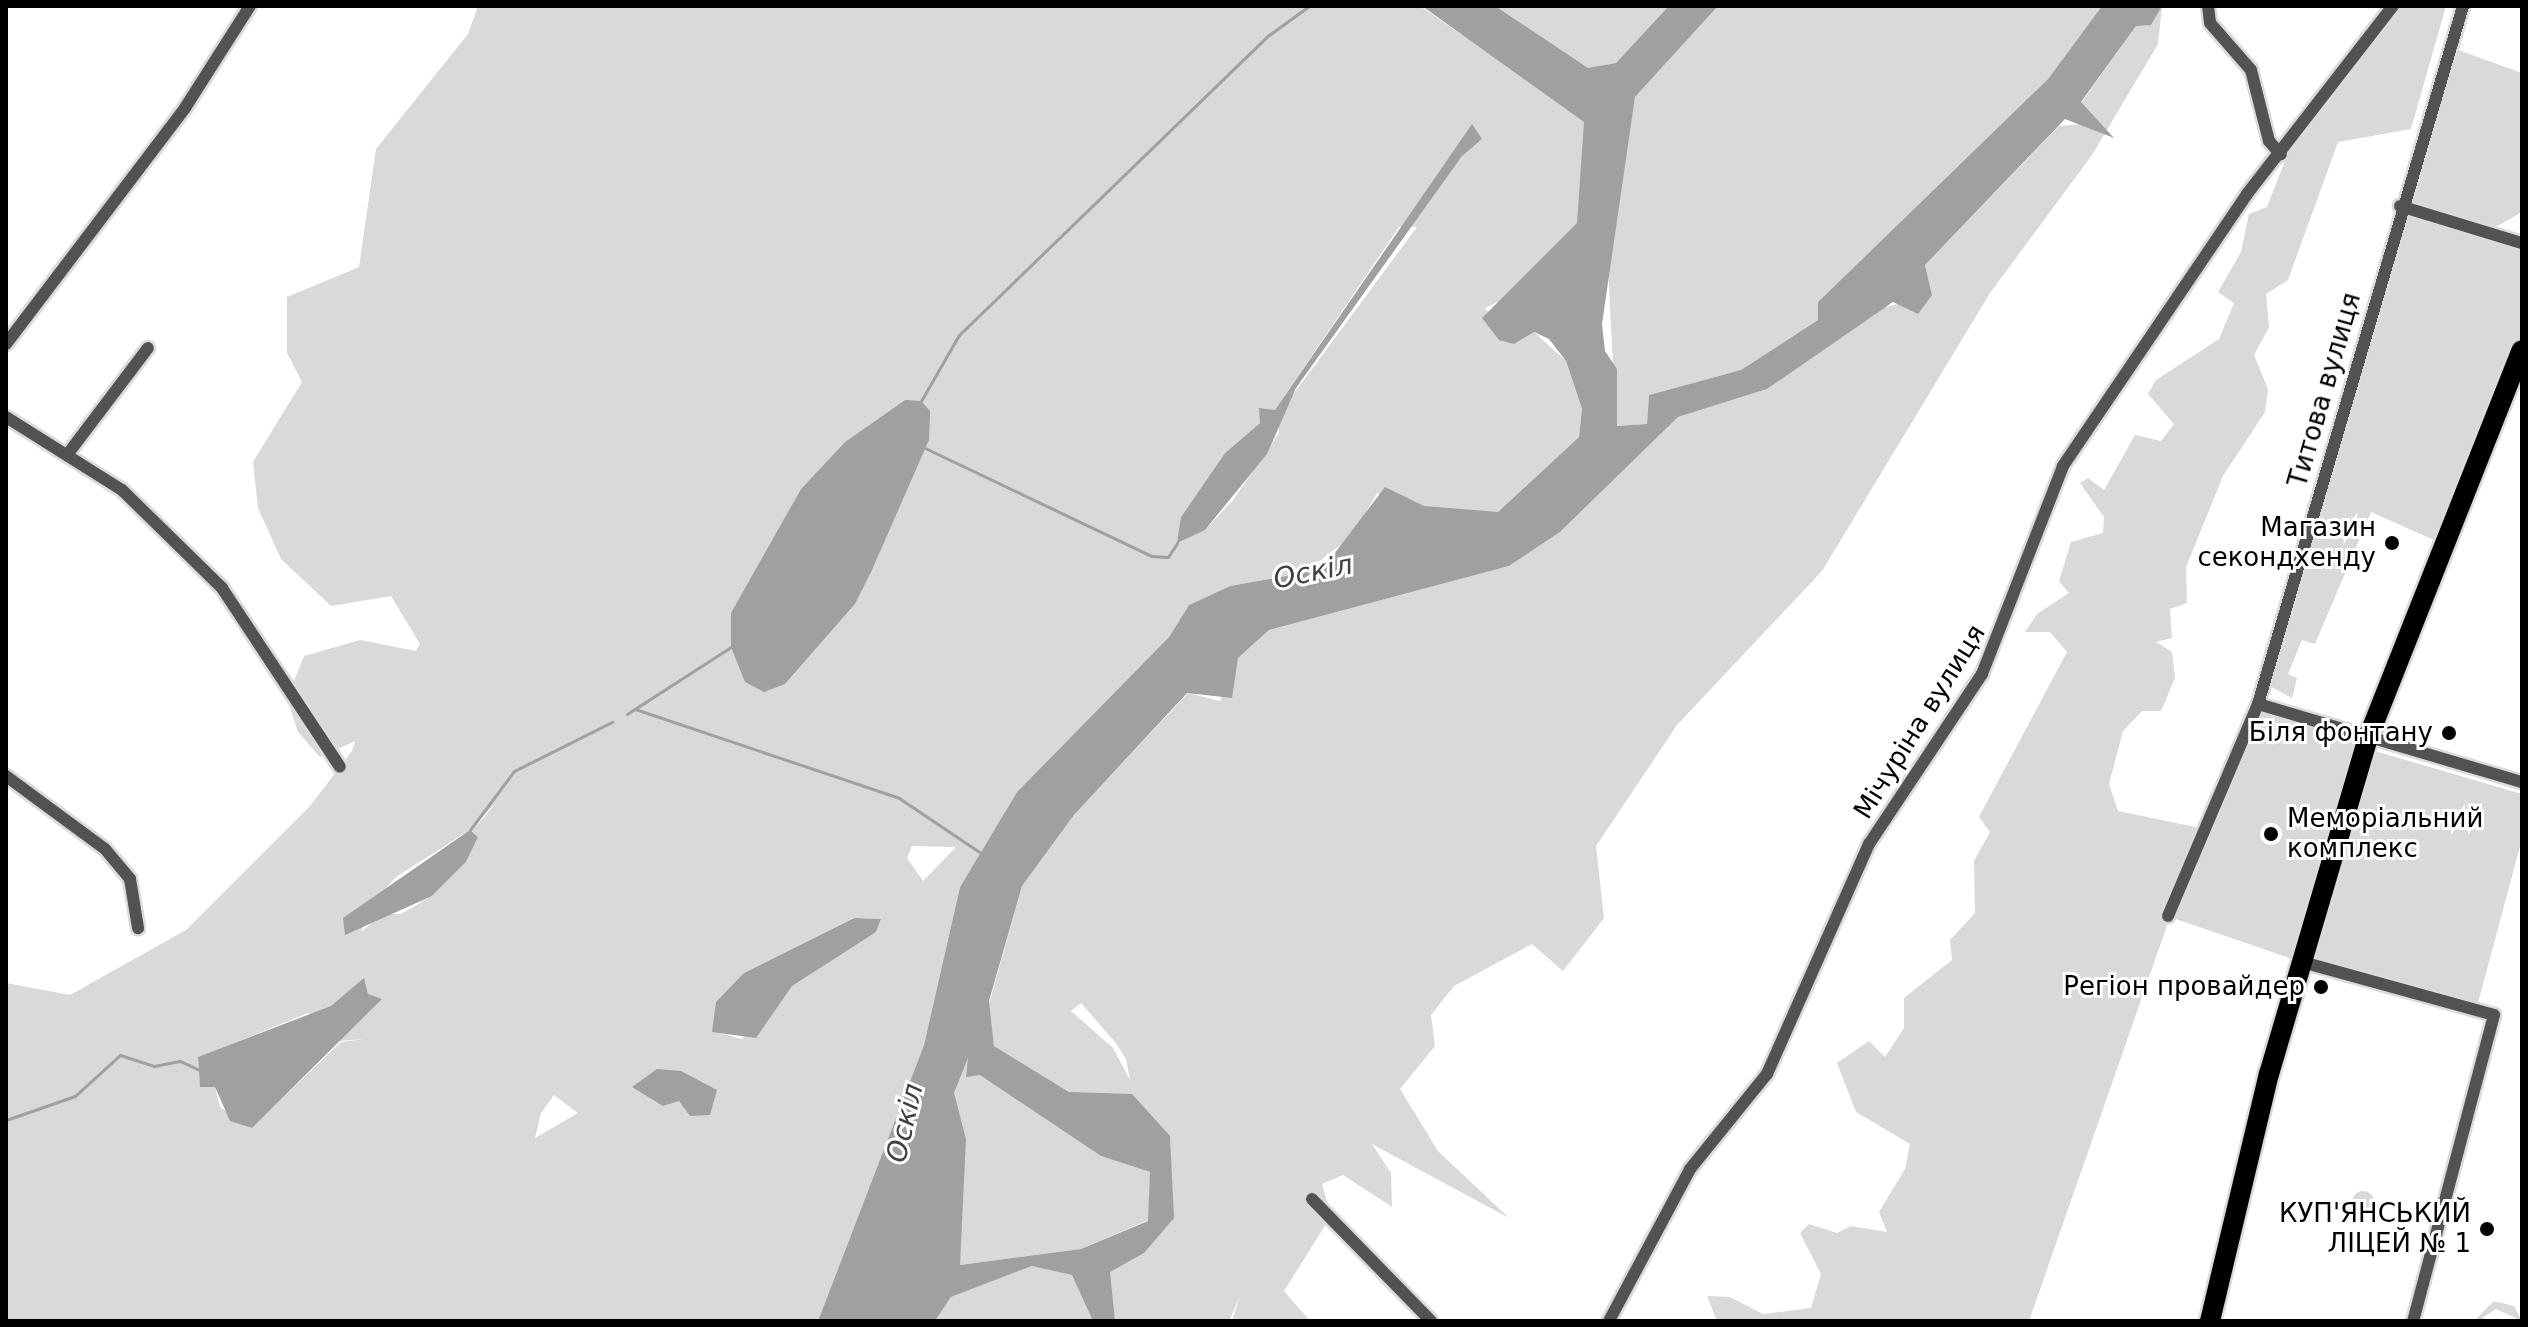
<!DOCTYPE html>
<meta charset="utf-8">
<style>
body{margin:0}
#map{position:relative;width:2528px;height:1327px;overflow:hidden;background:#fff;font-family:"DejaVu Sans",sans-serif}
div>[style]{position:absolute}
.green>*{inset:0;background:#d9d9d9}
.round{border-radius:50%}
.water>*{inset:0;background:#a0a0a0}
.stream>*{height:3px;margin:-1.5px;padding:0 1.5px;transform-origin:1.5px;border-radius:1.5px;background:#a0a0a0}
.roads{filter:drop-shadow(2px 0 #dbdbdb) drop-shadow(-2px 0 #dbdbdb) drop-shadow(0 2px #dbdbdb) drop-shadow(0 -2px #dbdbdb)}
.minor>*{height:12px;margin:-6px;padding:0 6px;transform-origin:6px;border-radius:6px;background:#525252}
.primary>*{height:20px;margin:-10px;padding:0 10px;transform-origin:10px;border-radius:10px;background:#000}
.dots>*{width:22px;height:22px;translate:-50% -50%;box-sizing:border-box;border:4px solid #fff;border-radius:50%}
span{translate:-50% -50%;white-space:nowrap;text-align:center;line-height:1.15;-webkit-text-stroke:6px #fff;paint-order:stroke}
.street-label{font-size:26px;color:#000}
.poi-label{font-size:26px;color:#000}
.right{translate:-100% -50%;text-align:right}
.left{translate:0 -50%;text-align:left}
.water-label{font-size:28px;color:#414141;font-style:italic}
.frame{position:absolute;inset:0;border:8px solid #000;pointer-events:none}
</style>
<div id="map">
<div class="green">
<div style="clip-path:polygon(evenodd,478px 6px,1420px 6px,1471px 41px,1476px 33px,1586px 120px,1579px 226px,1510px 296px,1485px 308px,1514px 344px,1534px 332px,1566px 361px,1582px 409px,1579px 437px,1498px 512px,1454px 530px,1377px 493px,1352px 536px,1304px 573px,1230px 586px,1189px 605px,1169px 637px,1017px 792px,960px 887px,924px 1045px,818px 1321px,6px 1321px,6px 983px,70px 995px,186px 930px,310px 806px,352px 751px,355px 741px,320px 757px,298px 732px,287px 698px,304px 656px,360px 640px,416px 651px,420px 644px,391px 596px,331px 606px,281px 559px,258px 508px,253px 462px,302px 382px,287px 353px,287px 297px,359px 267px,376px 149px,468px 34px,478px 6px,1399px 227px,1417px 227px,1278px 415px,1279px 433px,1233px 500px,1205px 530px,1181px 517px,1225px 453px,1275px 410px,1399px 227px,478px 6px,905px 400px,925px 448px,855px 604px,785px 684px,754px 574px,801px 489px,845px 442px,905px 400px,478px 6px,497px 802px,472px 831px,478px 837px,466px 862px,432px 896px,401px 914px,383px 914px,361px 932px,370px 906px,396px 877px,468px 831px,497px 802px,478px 6px,912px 846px,955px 847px,955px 848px,923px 881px,907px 858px,912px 846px,478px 6px,853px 918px,881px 919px,876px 932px,791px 980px,742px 1039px,712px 1031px,744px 973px,853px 918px,478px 6px,308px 1013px,339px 1041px,365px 1039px,341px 1042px,251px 1128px,220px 1107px,215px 1087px,200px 1086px,198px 1058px,308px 1013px,478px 6px,554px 1095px,578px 1113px,535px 1138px,541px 1113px,554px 1095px)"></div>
<div style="clip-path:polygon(1492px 6px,1672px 6px,1616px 63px,1587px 69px)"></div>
<div style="clip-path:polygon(1718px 6px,2102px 6px,2048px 79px,1818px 302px,1818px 320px,1741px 370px,1649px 395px,1647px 424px,1616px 426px,1608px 266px,1635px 97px)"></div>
<div style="clip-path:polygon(evenodd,2162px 6px,2158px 44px,2092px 155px,1990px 293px,1822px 571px,1677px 725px,1596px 846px,1604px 918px,1563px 971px,1532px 944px,1454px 986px,1431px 1015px,1435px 1046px,1400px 1089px,1438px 1151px,1509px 1218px,1372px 1144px,1391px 1173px,1392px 1207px,1343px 1175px,1322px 1184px,1331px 1216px,1284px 1291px,1310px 1321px,1232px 1321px,1240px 1296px,1229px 1321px,1112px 1321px,1107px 1270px,1144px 1253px,1170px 1137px,1069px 1092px,994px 1046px,989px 1004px,1022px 886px,1074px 815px,1188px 693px,1220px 701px,1238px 658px,1269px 630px,1509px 566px,1560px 532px,1678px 417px,1767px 389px,1879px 309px,1932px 295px,1925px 265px,2059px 126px,2093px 123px,2081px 103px,2146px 12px,2162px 6px,1081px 1003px,1115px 1042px,1126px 1059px,1130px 1080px,1113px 1048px,1071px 1011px,1081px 1003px)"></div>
<div style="clip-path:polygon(2393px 6px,2446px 6px,2411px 129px,2338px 142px,2288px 280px,2266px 294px,2269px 327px,2254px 355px,2268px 389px,2265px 412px,2223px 476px,2186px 567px,2187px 603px,2170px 609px,2172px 638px,2156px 642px,2172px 652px,2175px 678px,2161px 711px,2142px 711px,2123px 731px,2109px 784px,2118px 811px,2205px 829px,2252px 719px,2262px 712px,2355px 740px,2292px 959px,2170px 917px,2029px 1321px,1717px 1321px,1707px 1296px,1730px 1297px,1763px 1314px,1811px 1308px,1821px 1274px,1800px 1233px,1809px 1224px,1837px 1233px,1851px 1226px,1887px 1232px,1879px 1212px,1905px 1169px,1910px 1144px,1856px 1112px,1837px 1063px,1869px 1041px,1885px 1057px,1904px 1028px,1904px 998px,1952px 960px,1950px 940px,1975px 913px,1974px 861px,1990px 832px,1979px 817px,2067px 652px,2050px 632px,2025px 632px,2037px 614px,2069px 593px,2059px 581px,2071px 542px,2103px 533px,2104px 517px,2080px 483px,2088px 478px,2104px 490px,2135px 435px,2161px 441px,2174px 424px,2148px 394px,2156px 380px,2219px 339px,2234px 303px,2218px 292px,2241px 252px,2249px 214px,2267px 207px,2292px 143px)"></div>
<div style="clip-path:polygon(2450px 47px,2522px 73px,2522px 212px,2487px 232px,2522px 243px,2522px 373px,2364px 722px,2434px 540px,2371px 512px,2315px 644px,2302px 640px,2288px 674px,2297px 678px,2292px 698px,2264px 683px)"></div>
<div style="clip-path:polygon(2375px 751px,2522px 794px,2522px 839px,2476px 1010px,2309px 964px)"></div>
<div style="clip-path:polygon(970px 1052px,982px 1071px,1086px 1137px,1101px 1156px,1150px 1172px,1153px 1218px,1081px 1249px,960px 1265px,954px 1093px)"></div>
<div class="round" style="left:2352px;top:1191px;width:22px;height:22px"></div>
<div style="clip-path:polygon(1032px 1266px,1073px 1272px,1093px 1321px,935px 1321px,951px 1297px)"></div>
<div style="clip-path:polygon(2494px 1301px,2514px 1306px,2522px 1321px,2496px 1309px,2482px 1318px,2492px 1321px,2474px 1321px)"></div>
</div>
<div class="water">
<div style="clip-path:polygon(evenodd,1422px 6px,1495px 6px,1588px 68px,1616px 63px,1669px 6px,1718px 6px,1635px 97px,1602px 324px,1605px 351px,1617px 369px,1617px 426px,1647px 424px,1649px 395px,1741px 370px,1818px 320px,1818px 302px,2048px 79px,2102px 6px,2162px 6px,2151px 25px,2136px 26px,2081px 102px,2114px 138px,2065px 119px,1925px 265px,1932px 295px,1918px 314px,1893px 302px,1767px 389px,1678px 417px,1560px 532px,1509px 566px,1269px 630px,1238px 658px,1232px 698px,1187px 693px,1074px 815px,1022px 886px,989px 1001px,994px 1046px,1069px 1092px,1132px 1094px,1170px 1136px,1174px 1218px,1144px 1253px,1110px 1272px,1115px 1321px,1093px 1321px,1072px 1275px,1032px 1266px,951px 1297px,935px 1321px,818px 1321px,924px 1045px,960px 887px,1017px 792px,1169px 637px,1189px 605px,1230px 586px,1304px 573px,1331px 558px,1385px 487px,1424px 506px,1498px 512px,1579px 437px,1582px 409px,1566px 361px,1549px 339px,1534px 332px,1514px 344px,1499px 340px,1482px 318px,1577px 223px,1584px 122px,1422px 6px,968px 1058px,966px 1077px,980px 1075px,1101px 1156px,1150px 1172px,1148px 1221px,1081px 1249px,960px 1265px,966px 1139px,954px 1093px,968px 1058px)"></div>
<div style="clip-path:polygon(1472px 124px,1482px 139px,1462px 156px,1296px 388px,1267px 454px,1205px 530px,1177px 543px,1181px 517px,1225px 453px,1260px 423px,1259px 408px,1275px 410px)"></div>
<div style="clip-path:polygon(905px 400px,921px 401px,930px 411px,929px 440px,871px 572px,855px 604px,785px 684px,764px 692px,745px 682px,731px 647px,731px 613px,801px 489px,845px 442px)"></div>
<div style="clip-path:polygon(470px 830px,478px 837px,466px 862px,432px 896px,345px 935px,343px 918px)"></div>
<div style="clip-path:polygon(854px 918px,881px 919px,876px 932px,792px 986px,756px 1038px,712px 1032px,716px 1002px,744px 973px)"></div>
<div style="clip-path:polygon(364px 978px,368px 994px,382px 999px,252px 1128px,230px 1121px,215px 1087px,200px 1087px,198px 1057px,331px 1006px)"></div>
<div style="clip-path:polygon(657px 1069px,681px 1071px,717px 1090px,710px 1115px,690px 1116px,679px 1101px,663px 1106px,632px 1087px)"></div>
</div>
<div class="stream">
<div style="left:921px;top:401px;width:76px;rotate:-60.1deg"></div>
<div style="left:959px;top:335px;width:431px;rotate:-44.1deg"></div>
<div style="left:1269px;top:35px;width:49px;rotate:-35.9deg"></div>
<div style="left:925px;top:448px;width:250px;rotate:25.5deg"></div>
<div style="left:1151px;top:556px;width:17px;rotate:3deg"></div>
<div style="left:1168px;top:557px;width:17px;rotate:-57deg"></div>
<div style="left:635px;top:709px;width:279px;rotate:18.6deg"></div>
<div style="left:899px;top:798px;width:99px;rotate:33.9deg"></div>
<div style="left:627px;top:714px;width:124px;rotate:-32.8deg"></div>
<div style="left:470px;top:830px;width:74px;rotate:-53.3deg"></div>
<div style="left:514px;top:771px;width:110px;rotate:-26.6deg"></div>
<div style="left:6px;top:1120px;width:73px;rotate:-19.2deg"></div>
<div style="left:75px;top:1096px;width:61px;rotate:-42.3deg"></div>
<div style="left:120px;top:1055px;width:36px;rotate:18deg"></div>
<div style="left:154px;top:1066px;width:26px;rotate:-11deg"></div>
<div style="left:180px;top:1061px;width:23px;rotate:25deg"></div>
</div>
<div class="roads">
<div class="minor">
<div style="left:2208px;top:6px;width:17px;rotate:83deg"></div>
<div style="left:2210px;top:23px;width:62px;rotate:48.9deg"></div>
<div style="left:2251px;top:70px;width:73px;rotate:75.8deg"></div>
<div style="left:2269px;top:141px;width:18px;rotate:49deg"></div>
<div style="left:2400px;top:206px;width:127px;rotate:16.9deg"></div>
<div style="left:6px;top:344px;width:296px;rotate:-52.8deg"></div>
<div style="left:185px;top:108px;width:121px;rotate:-57.5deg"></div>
<div style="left:6px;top:417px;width:137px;rotate:32.2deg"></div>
<div style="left:122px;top:490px;width:140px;rotate:44.4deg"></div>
<div style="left:222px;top:588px;width:214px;rotate:56.6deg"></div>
<div style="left:67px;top:455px;width:134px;rotate:-52.9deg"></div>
<div style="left:2258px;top:704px;width:275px;rotate:16.5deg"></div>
<div style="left:6px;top:776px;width:123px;rotate:36.4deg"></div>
<div style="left:105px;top:849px;width:39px;rotate:50deg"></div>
<div style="left:130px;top:879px;width:50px;rotate:80.7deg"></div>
<div style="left:2168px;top:916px;width:230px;rotate:-67deg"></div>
<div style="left:2258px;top:704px;width:727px;rotate:-73.63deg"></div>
<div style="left:2302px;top:962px;width:199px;rotate:15.4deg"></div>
<div style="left:2494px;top:1015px;width:317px;rotate:104.8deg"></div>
<div style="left:1312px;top:1199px;width:170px;rotate:45.7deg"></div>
<div style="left:1609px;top:1321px;width:172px;rotate:-61.9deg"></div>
<div style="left:1690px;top:1169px;width:122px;rotate:-51deg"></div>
<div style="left:1767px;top:1074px;width:252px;rotate:-66.1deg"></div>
<div style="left:1869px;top:844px;width:204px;rotate:-56.4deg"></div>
<div style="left:1982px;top:674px;width:223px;rotate:-68.7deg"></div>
<div style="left:2063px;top:466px;width:328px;rotate:-55.9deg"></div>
<div style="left:2247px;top:194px;width:238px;rotate:-52.2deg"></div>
</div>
<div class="primary">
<div style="left:2210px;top:1321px;width:254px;rotate:-76.6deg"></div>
<div style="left:2269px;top:1074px;width:350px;rotate:-73.6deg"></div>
<div style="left:2368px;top:738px;width:417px;rotate:-68.4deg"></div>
</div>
</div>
<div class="dots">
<div style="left:2392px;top:543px;background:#000"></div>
<div style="left:2449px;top:733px;background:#000"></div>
<div style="left:2271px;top:834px;background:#000"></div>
<div style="left:2321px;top:987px;background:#000"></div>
<div style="left:2487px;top:1229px;background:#000"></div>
</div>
<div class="street-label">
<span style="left:2325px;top:390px;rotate:-74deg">Титова вулиця</span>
<span style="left:1920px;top:722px;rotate:-58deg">Мічуріна вулиця</span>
</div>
<div class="poi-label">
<span class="right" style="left:2376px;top:543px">Магазин<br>секондхенду</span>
<span class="right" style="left:2433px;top:733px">Біля фонтану</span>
<span class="left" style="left:2287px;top:834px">Меморіальний<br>комплекс</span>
<span class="right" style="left:2305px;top:987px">Регіон провайдер</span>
<span class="right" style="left:2471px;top:1229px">КУП'ЯНСЬКИЙ<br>ЛІЦЕЙ № 1</span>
</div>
<div class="water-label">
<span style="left:1313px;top:572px;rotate:-11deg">Оскіл</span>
<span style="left:905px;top:1123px;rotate:-77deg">Оскіл</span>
</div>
<div class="frame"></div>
</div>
